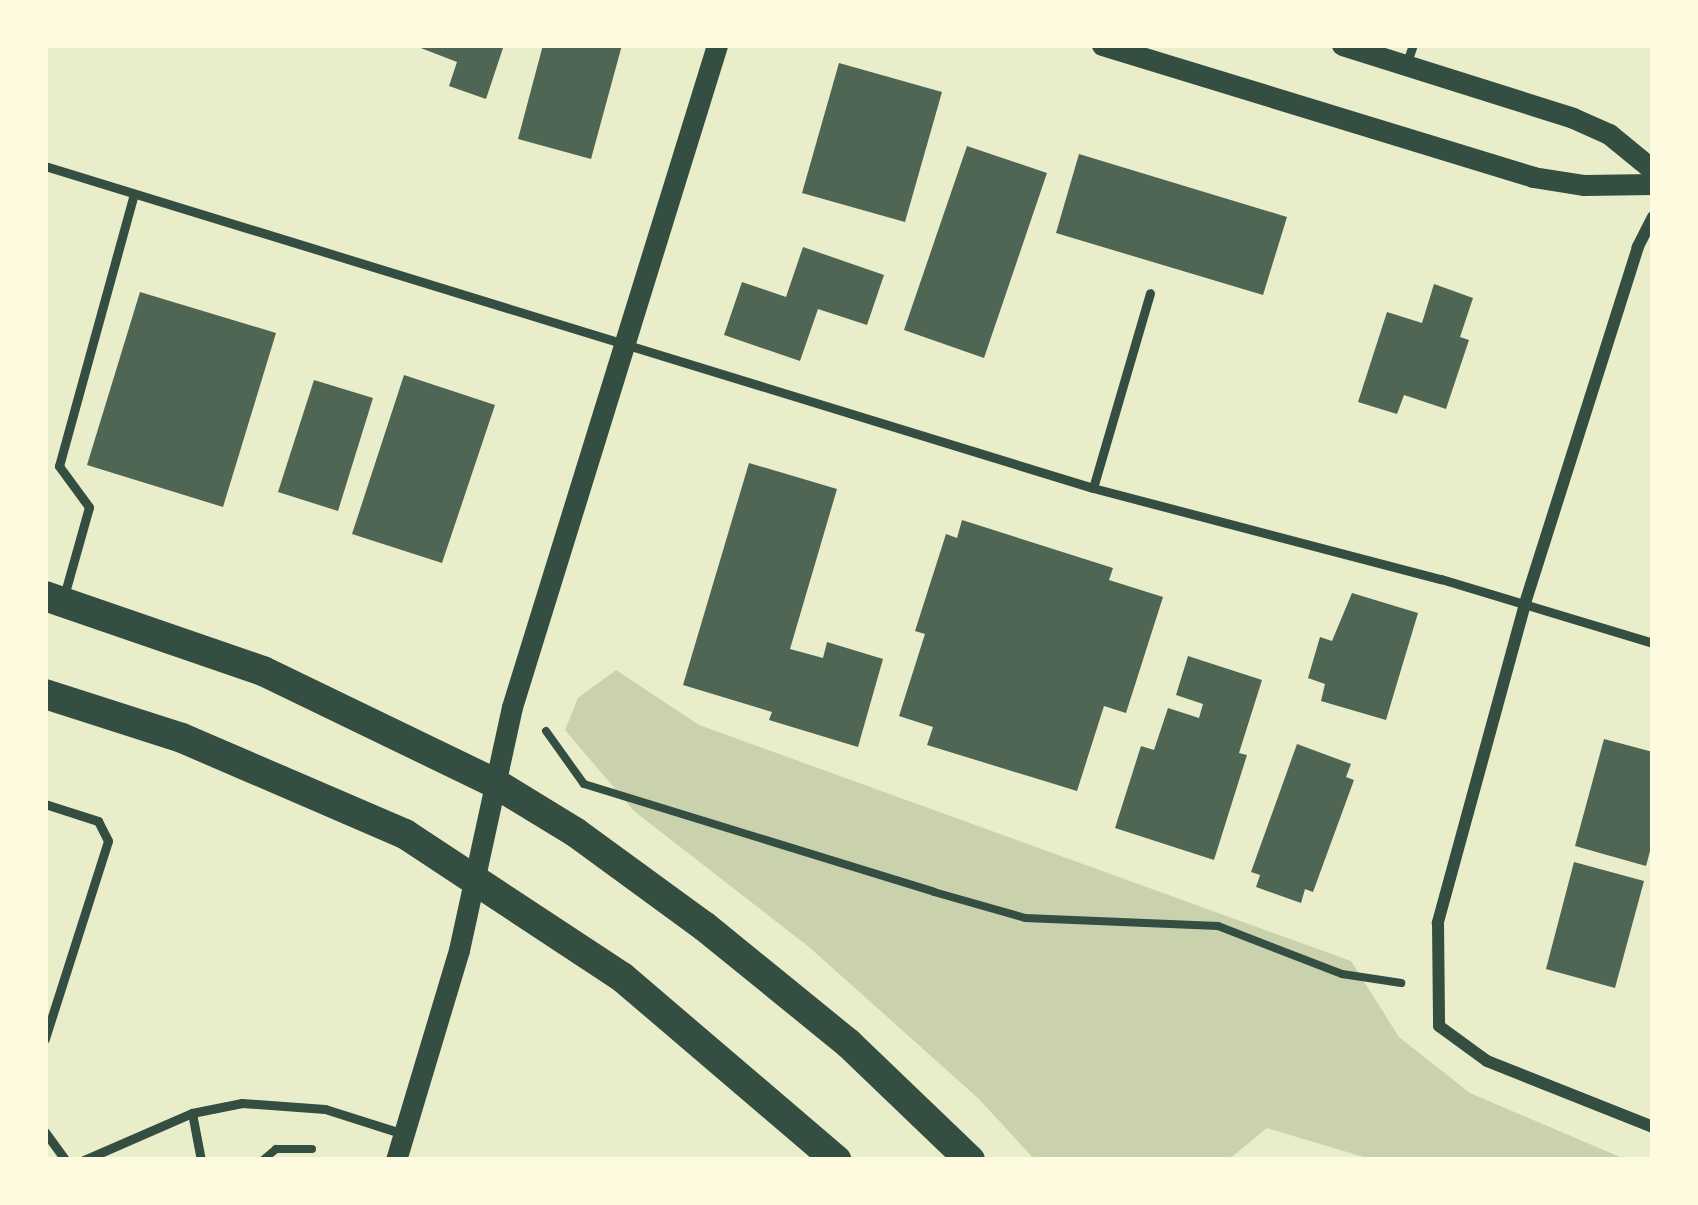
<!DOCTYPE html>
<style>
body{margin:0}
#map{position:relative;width:1698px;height:1205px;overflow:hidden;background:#e9edc9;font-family:Mulish,sans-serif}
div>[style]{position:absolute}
.green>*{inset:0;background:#cad2ad}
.building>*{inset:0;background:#4f6655}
.path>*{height:8px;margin:-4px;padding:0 4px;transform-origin:4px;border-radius:4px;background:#344e41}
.service>*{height:9px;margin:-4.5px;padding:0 4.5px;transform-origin:4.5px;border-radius:4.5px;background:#344e41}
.minor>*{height:12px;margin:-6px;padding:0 6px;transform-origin:6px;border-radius:6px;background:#344e41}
.tertiary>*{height:21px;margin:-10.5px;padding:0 10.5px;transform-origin:10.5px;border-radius:10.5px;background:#344e41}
.primary>*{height:30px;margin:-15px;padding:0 15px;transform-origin:15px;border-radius:15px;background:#344e41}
span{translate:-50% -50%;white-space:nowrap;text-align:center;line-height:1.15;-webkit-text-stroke:9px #fefae0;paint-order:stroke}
.frame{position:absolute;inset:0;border:48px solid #fefae0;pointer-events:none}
</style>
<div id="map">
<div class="green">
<div style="clip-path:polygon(616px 670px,699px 725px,1351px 961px,1399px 1037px,1470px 1093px,1627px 1160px,1374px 1160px,1267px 1128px,1228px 1160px,1035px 1160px,979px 1099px,809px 947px,634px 811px,565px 730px,578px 698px)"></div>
</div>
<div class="building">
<div style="clip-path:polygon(413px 45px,504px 45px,486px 99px,449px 86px,457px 62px)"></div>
<div style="clip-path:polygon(543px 45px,622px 45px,591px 159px,518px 139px)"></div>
<div style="clip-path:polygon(839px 63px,942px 92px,905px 222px,802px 193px)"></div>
<div style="clip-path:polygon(967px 146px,1047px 173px,984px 358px,904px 330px)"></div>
<div style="clip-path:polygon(1079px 154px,1287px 217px,1263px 295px,1056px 233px)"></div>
<div style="clip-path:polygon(803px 247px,884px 275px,867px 325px,818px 309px,800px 361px,724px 335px,742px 282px,786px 297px)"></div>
<div style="clip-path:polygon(1434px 284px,1473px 298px,1460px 337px,1469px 340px,1446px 409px,1404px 395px,1397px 414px,1358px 402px,1387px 312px,1422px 323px)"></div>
<div style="clip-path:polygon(140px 292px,276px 333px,223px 507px,87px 465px)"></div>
<div style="clip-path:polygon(404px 375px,495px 405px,442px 563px,352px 534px)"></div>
<div style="clip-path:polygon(314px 380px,373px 398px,338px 511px,278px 492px)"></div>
<div style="clip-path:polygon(749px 463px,837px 489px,790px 649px,823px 658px,827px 642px,883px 659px,858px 747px,769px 720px,772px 712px,683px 685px)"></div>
<div style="clip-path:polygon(962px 520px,1113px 568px,1109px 580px,1163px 597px,1126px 713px,1104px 706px,1077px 791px,927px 745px,933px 727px,899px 716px,925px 634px,915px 631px,946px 534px,957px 538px)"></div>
<div style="clip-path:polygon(1352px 593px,1418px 613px,1386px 720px,1321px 701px,1325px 684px,1308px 678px,1320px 637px,1332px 641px)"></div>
<div style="clip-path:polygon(1188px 656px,1262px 680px,1239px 753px,1247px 755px,1214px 860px,1115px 828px,1141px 746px,1154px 750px,1168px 708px,1199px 718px,1203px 704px,1176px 695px)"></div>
<div style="clip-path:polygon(1604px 739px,1653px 752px,1653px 840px,1646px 866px,1575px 846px)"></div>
<div style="clip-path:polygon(1297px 744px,1351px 764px,1346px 777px,1354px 780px,1313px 892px,1305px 889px,1301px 903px,1256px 887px,1260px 875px,1251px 872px)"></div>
<div style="clip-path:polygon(1574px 862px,1644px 881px,1615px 988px,1546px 969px)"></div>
</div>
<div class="path">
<div style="left:546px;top:731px;width:65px;rotate:54.4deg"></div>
<div style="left:584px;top:784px;width:366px;rotate:17.1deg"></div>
<div style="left:934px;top:892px;width:95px;rotate:15.9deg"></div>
<div style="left:1025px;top:918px;width:193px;rotate:2.4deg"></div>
<div style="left:1218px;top:926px;width:133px;rotate:21.2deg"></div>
<div style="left:1342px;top:974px;width:60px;rotate:8.7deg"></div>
<div style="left:263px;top:1160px;width:17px;rotate:-40deg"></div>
<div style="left:276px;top:1149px;width:36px"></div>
</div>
<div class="service">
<div style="left:1406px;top:65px;width:21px;rotate:-71deg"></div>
<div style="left:45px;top:166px;width:1096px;rotate:17.08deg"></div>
<div style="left:1093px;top:488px;width:360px;rotate:14.7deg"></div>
<div style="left:1441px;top:579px;width:221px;rotate:16.8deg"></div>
<div style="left:1093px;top:488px;width:203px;rotate:-73.7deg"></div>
<div style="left:64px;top:596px;width:92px;rotate:-74.3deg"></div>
<div style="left:89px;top:507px;width:51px;rotate:-126.2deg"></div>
<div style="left:59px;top:466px;width:282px;rotate:-74.6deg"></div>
<div style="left:45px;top:804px;width:56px;rotate:17.8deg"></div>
<div style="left:98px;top:821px;width:22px;rotate:63deg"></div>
<div style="left:108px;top:841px;width:208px;rotate:107.7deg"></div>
<div style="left:192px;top:1113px;width:48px;rotate:79.2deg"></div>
<div style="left:45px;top:1132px;width:34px;rotate:54deg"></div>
<div style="left:84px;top:1160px;width:118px;rotate:-23.5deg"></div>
<div style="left:192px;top:1113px;width:51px;rotate:-11.3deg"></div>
<div style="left:242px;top:1103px;width:83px;rotate:4.1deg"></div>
<div style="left:325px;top:1109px;width:83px;rotate:17.6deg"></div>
</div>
<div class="minor">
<div style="left:1653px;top:217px;width:34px;rotate:117deg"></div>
<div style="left:1638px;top:247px;width:374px;rotate:107.6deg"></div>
<div style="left:1525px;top:604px;width:331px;rotate:105.3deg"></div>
<div style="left:1438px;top:923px;width:103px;rotate:89.4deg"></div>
<div style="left:1439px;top:1026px;width:59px;rotate:36.1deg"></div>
<div style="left:1487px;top:1061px;width:179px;rotate:21.7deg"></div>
</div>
<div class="tertiary">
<div style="left:1102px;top:45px;width:451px;rotate:17deg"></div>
<div style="left:1533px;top:177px;width:52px;rotate:8.9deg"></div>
<div style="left:1584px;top:185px;width:69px;rotate:-0.8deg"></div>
<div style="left:1342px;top:45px;width:242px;rotate:17.5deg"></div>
<div style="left:1573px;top:118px;width:39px;rotate:24deg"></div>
<div style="left:1609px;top:134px;width:57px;rotate:39.3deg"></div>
<div style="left:396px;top:1160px;width:219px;rotate:-73.3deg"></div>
<div style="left:459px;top:950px;width:249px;rotate:-77.7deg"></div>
<div style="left:512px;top:707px;width:693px;rotate:-72.79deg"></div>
</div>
<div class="primary">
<div style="left:45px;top:596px;width:231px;rotate:19deg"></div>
<div style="left:263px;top:671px;width:255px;rotate:25.8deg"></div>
<div style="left:493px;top:782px;width:96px;rotate:31.4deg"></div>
<div style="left:575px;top:832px;width:160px;rotate:36.1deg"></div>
<div style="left:704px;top:926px;width:186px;rotate:39.1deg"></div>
<div style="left:848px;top:1043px;width:169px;rotate:43.8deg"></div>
<div style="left:45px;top:694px;width:144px;rotate:17.8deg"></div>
<div style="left:182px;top:738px;width:243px;rotate:23.3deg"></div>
<div style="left:405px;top:834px;width:260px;rotate:33.4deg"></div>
<div style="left:622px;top:977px;width:282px;rotate:40.5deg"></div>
</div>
<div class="frame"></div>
</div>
